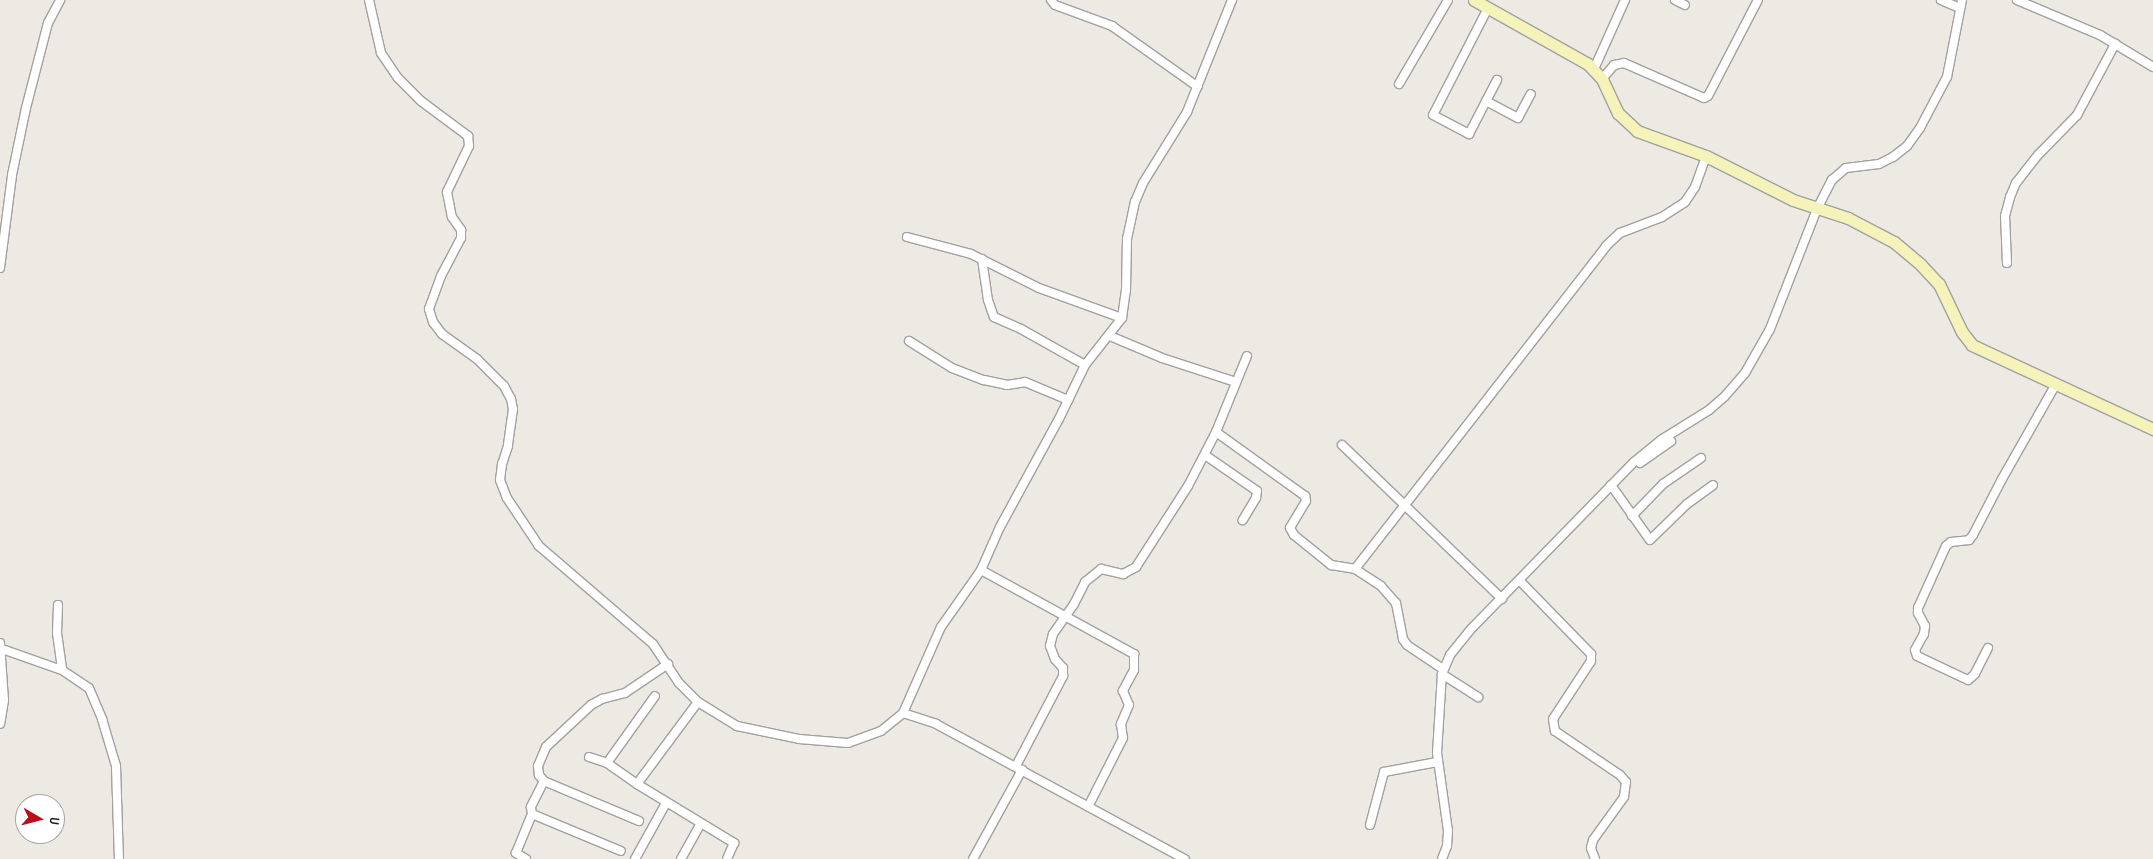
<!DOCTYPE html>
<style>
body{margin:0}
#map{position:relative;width:2153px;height:859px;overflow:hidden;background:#ede9e3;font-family:"Sofia Sans Condensed",sans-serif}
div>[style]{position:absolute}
.roads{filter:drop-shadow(1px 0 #a1a1a1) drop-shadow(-1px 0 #a1a1a1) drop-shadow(0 1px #a1a1a1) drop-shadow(0 -1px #a1a1a1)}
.street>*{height:8px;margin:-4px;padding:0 4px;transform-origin:4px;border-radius:4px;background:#fff}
.secondary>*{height:11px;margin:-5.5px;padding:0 5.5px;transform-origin:5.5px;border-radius:5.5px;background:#f5f3ba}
span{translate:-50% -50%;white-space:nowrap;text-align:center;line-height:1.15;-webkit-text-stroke:4px #fff;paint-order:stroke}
.north{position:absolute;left:15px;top:794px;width:50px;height:50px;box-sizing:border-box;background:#fff;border:1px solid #a5a5a5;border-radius:50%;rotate:98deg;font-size:14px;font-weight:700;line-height:20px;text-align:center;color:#1d1d1d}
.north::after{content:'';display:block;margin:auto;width:18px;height:22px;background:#bd0d1a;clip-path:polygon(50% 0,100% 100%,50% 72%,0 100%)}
</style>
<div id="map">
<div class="roads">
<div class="street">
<div style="left:369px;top:0;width:54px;rotate:77.2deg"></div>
<div style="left:381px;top:53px;width:30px;rotate:56deg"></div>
<div style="left:398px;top:78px;width:33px;rotate:45deg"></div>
<div style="left:421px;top:101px;width:59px;rotate:36.7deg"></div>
<div style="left:468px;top:136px;width:10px;rotate:84deg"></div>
<div style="left:469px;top:146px;width:51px;rotate:115.6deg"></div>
<div style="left:447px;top:192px;width:25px;rotate:79deg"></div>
<div style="left:452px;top:217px;width:16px;rotate:55deg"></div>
<div style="left:461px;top:230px;width:8px;rotate:90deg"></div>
<div style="left:461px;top:238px;width:43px;rotate:117.8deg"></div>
<div style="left:441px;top:276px;width:35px;rotate:110deg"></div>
<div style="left:429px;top:309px;width:14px;rotate:73deg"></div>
<div style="left:433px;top:322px;width:15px;rotate:53deg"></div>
<div style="left:442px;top:334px;width:43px;rotate:35.5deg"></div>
<div style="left:477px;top:359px;width:38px;rotate:45deg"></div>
<div style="left:504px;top:386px;width:15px;rotate:62deg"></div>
<div style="left:511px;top:399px;width:10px;rotate:79deg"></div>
<div style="left:513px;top:409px;width:37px;rotate:98deg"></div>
<div style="left:508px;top:446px;width:19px;rotate:108deg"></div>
<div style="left:502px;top:464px;width:16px;rotate:97deg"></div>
<div style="left:500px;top:480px;width:19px;rotate:69deg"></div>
<div style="left:507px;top:498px;width:58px;rotate:56.3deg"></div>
<div style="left:539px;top:546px;width:150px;rotate:40.7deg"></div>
<div style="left:653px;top:644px;width:47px;rotate:56.3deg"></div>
<div style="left:679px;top:683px;width:27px;rotate:45deg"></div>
<div style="left:698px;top:702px;width:46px;rotate:31.6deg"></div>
<div style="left:737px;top:726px;width:63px;rotate:11.8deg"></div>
<div style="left:799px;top:739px;width:49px;rotate:4.7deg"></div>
<div style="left:848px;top:743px;width:35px;rotate:-20deg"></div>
<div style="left:881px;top:731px;width:28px;rotate:-39deg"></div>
<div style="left:903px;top:713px;width:35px;rotate:18deg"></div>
<div style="left:936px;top:724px;width:283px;rotate:28.5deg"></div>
<div style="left:1051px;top:0;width:6px;rotate:51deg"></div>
<div style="left:1055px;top:5px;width:61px;rotate:20.2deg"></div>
<div style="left:1112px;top:26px;width:105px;rotate:35.3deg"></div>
<div style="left:1675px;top:0;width:11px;rotate:27deg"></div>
<div style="left:1941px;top:0;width:21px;rotate:23deg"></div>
<div style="left:2017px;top:0;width:90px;rotate:22.9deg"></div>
<div style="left:2100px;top:35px;width:62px;rotate:31.1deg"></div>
<div style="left:1488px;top:8px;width:120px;rotate:117.2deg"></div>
<div style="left:1433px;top:115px;width:41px;rotate:27.8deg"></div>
<div style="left:1469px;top:134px;width:61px;rotate:-62.6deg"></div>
<div style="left:1594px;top:69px;width:76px;rotate:-65.8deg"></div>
<div style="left:1602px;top:79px;width:18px;rotate:-49deg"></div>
<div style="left:1614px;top:65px;width:10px;rotate:-11deg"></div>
<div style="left:1624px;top:63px;width:87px;rotate:23.6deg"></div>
<div style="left:1704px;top:98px;width:4px;rotate:-27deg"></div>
<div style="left:1708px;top:96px;width:108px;rotate:-62.5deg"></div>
<div style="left:1399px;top:84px;width:97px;rotate:-59.7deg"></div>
<div style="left:1486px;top:101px;width:36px;rotate:28deg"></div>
<div style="left:1518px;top:118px;width:27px;rotate:-62deg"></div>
<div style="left:907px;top:237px;width:66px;rotate:14.9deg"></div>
<div style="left:971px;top:254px;width:76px;rotate:26.6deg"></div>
<div style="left:1039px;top:288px;width:88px;rotate:19.9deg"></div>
<div style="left:982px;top:259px;width:41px;rotate:81.7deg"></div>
<div style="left:988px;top:300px;width:18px;rotate:71deg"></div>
<div style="left:994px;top:317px;width:30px;rotate:24deg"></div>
<div style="left:1021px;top:329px;width:73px;rotate:29.4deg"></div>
<div style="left:2007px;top:263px;width:47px;rotate:-92.4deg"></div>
<div style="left:2005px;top:216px;width:20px;rotate:-75deg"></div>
<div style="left:2010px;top:197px;width:15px;rotate:-67deg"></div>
<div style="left:2016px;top:183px;width:36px;rotate:-52deg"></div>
<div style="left:2038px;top:155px;width:56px;rotate:-45.7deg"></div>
<div style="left:2077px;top:115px;width:81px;rotate:-61.8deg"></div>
<div style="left:0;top:268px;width:94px;rotate:-82.6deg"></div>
<div style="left:12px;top:175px;width:68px;rotate:-78.2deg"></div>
<div style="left:26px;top:108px;width:88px;rotate:-75.5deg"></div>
<div style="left:48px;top:23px;width:26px;rotate:-62deg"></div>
<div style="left:1110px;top:336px;width:56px;rotate:22.9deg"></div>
<div style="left:1162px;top:358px;width:78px;rotate:18deg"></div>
<div style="left:909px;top:341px;width:51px;rotate:32.1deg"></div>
<div style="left:952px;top:368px;width:34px;rotate:21deg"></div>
<div style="left:984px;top:380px;width:24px;rotate:12deg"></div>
<div style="left:1007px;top:385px;width:18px;rotate:-9deg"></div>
<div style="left:1025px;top:382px;width:47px;rotate:22.7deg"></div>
<div style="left:1216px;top:432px;width:82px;rotate:-67.8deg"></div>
<div style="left:1342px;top:445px;width:222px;rotate:43.9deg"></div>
<div style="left:1205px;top:455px;width:63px;rotate:34.7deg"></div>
<div style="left:1257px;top:491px;width:7px;rotate:98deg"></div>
<div style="left:1256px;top:498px;width:26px;rotate:121deg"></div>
<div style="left:1640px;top:463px;width:38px;rotate:-35deg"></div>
<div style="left:1611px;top:485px;width:67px;rotate:54.7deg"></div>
<div style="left:1650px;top:540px;width:52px;rotate:-44.2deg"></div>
<div style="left:1687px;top:504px;width:32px;rotate:-36deg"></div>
<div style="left:1632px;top:516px;width:45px;rotate:-45.9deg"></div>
<div style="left:1663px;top:484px;width:46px;rotate:-34.4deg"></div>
<div style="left:1355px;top:569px;width:409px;rotate:-52.1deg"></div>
<div style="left:1606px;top:246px;width:19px;rotate:-43deg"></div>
<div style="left:1620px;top:233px;width:45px;rotate:-20.9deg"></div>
<div style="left:1662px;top:217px;width:27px;rotate:-33deg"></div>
<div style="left:1685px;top:202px;width:18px;rotate:-56deg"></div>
<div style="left:1695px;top:187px;width:33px;rotate:-70deg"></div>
<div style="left:981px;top:570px;width:175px;rotate:28.8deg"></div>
<div style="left:1134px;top:654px;width:16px;rotate:90deg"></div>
<div style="left:1134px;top:670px;width:24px;rotate:118deg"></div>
<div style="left:1123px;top:691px;width:15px;rotate:67deg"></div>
<div style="left:1129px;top:705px;width:21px;rotate:113deg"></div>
<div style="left:1121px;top:724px;width:14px;rotate:82deg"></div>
<div style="left:1123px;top:738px;width:77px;rotate:116.9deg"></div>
<div style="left:1520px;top:581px;width:102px;rotate:45.8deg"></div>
<div style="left:1591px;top:654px;width:7px;rotate:90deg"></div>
<div style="left:1591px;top:661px;width:69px;rotate:123.2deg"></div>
<div style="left:1553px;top:719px;width:12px;rotate:81deg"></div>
<div style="left:1555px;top:731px;width:78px;rotate:34.1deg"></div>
<div style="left:1620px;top:775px;width:9px;rotate:49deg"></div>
<div style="left:1626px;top:782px;width:15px;rotate:98deg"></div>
<div style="left:1624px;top:797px;width:53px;rotate:125.8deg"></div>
<div style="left:1593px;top:840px;width:8px;rotate:104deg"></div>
<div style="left:1591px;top:848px;width:12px;rotate:70deg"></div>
<div style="left:58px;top:605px;width:28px;rotate:92deg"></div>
<div style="left:57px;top:633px;width:37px;rotate:82deg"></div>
<div style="left:0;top:643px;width:57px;rotate:86deg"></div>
<div style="left:4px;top:700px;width:24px;rotate:99deg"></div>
<div style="left:1988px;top:648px;width:29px;rotate:117deg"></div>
<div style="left:1975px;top:674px;width:9px;rotate:139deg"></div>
<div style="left:1968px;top:680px;width:56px;rotate:-154.8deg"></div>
<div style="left:1917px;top:656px;width:6px;rotate:-108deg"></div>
<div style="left:1915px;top:650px;width:18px;rotate:-61deg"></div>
<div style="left:1924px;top:634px;width:8px;rotate:-83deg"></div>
<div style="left:1925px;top:626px;width:15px;rotate:-118deg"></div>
<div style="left:1918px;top:613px;width:5px;rotate:-90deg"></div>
<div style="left:1918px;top:608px;width:68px;rotate:-65.7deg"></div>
<div style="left:1946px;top:546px;width:6px;rotate:-39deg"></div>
<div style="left:1951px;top:542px;width:18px;rotate:-6deg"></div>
<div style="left:1969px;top:540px;width:6px;rotate:-51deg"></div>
<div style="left:1973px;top:535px;width:63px;rotate:-62.6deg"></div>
<div style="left:2002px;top:479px;width:109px;rotate:-60.4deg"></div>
<div style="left:2px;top:649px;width:64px;rotate:19.3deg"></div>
<div style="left:62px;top:670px;width:32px;rotate:34deg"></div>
<div style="left:89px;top:688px;width:34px;rotate:67deg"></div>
<div style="left:102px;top:719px;width:49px;rotate:73.4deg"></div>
<div style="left:116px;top:766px;width:93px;rotate:88.2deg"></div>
<div style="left:1442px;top:674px;width:43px;rotate:32.6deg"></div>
<div style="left:903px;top:713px;width:94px;rotate:-66.2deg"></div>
<div style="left:941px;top:627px;width:70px;rotate:-54.9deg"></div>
<div style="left:981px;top:570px;width:47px;rotate:-66.2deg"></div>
<div style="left:1000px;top:527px;width:123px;rotate:-61.4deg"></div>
<div style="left:1059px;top:419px;width:60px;rotate:-64.3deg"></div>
<div style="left:1085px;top:365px;width:60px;rotate:-51.8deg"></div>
<div style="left:1122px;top:318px;width:28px;rotate:-82deg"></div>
<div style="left:1126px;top:290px;width:51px;rotate:-88.9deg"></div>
<div style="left:1127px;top:239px;width:38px;rotate:-78deg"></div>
<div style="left:1135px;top:202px;width:21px;rotate:-67deg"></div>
<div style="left:1143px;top:183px;width:84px;rotate:-58.2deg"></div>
<div style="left:1187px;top:112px;width:121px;rotate:-68.1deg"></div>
<div style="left:589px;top:757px;width:19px;rotate:18deg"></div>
<div style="left:607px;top:763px;width:37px;rotate:35deg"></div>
<div style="left:637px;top:784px;width:102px;rotate:-53.4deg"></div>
<div style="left:607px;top:763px;width:82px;rotate:-54.4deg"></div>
<div style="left:1016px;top:766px;width:102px;rotate:-62.4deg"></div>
<div style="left:1063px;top:676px;width:8px;rotate:-90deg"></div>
<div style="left:1063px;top:668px;width:12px;rotate:-132deg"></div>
<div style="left:1055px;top:659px;width:14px;rotate:-111deg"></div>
<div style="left:1050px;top:646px;width:12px;rotate:-76deg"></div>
<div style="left:1053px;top:634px;width:37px;rotate:-55deg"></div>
<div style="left:1074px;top:604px;width:25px;rotate:-63deg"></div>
<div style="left:1085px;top:582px;width:21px;rotate:-39deg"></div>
<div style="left:1101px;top:569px;width:23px;rotate:13deg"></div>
<div style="left:1123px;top:574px;width:15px;rotate:-28deg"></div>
<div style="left:1136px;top:567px;width:96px;rotate:-57.3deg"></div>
<div style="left:1188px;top:486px;width:61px;rotate:-62.6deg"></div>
<div style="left:1216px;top:432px;width:110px;rotate:35.7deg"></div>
<div style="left:1305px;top:496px;width:5px;rotate:79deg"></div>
<div style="left:1306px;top:501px;width:31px;rotate:121deg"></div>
<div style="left:1290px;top:528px;width:8px;rotate:60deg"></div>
<div style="left:1294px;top:535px;width:48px;rotate:39deg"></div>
<div style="left:1331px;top:565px;width:24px;rotate:9deg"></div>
<div style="left:1355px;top:569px;width:31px;rotate:33deg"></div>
<div style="left:1381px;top:586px;width:23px;rotate:49deg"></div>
<div style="left:1396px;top:603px;width:37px;rotate:79deg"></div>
<div style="left:1403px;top:639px;width:7px;rotate:56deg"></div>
<div style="left:1407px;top:645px;width:43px;rotate:33.7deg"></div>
<div style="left:544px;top:781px;width:29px;rotate:117deg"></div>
<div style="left:531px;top:807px;width:7px;rotate:82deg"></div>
<div style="left:532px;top:814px;width:96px;rotate:22.6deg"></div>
<div style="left:637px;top:784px;width:114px;rotate:31.3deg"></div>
<div style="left:734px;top:843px;width:17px;rotate:114deg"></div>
<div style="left:639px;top:821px;width:103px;rotate:-157.2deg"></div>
<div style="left:544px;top:781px;width:8px;rotate:-130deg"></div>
<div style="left:539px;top:775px;width:9px;rotate:-96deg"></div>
<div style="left:538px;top:766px;width:21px;rotate:-67deg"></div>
<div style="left:546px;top:747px;width:62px;rotate:-43deg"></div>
<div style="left:591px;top:705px;width:13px;rotate:-29deg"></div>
<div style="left:602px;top:699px;width:24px;rotate:-15deg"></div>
<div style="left:625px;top:693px;width:52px;rotate:-34deg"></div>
<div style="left:1370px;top:825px;width:55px;rotate:-75.2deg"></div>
<div style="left:1384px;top:772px;width:54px;rotate:-10.7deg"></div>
<div style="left:526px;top:859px;width:12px;rotate:-149deg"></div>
<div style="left:516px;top:853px;width:42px;rotate:-67.7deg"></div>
<div style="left:635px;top:859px;width:64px;rotate:-61deg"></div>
<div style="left:681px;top:859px;width:41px;rotate:-60.9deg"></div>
<div style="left:973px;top:859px;width:102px;rotate:-61.2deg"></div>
<div style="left:1442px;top:859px;width:14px;rotate:-69deg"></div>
<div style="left:1447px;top:846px;width:15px;rotate:-86deg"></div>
<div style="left:1448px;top:831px;width:79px;rotate:-98deg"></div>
<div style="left:1437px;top:753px;width:79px;rotate:-86.4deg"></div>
<div style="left:1442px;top:674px;width:21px;rotate:-67deg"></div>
<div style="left:1450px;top:655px;width:33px;rotate:-51deg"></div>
<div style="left:1471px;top:629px;width:233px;rotate:-45.7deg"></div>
<div style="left:1634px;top:462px;width:35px;rotate:-39deg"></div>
<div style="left:1661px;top:440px;width:57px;rotate:-32deg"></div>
<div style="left:1709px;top:410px;width:21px;rotate:-41deg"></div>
<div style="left:1725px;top:396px;width:30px;rotate:-49deg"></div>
<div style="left:1745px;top:373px;width:51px;rotate:-60.4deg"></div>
<div style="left:1770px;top:329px;width:129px;rotate:-68.6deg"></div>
<div style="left:1817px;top:209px;width:33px;rotate:-63deg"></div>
<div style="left:1832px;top:180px;width:18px;rotate:-41deg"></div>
<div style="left:1846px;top:168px;width:33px;rotate:-7deg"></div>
<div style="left:1879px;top:164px;width:16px;rotate:-27deg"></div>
<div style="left:1893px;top:157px;width:18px;rotate:-38deg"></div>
<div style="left:1907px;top:146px;width:22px;rotate:-54deg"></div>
<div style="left:1920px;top:128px;width:58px;rotate:-62.1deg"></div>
<div style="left:1947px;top:77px;width:78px;rotate:-79deg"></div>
</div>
<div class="secondary">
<div style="left:1474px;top:0;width:131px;rotate:29.3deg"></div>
<div style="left:1588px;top:64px;width:21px;rotate:47deg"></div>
<div style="left:1602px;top:79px;width:38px;rotate:65deg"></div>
<div style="left:1618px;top:113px;width:26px;rotate:43deg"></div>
<div style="left:1637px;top:131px;width:73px;rotate:19.9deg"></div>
<div style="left:1706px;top:156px;width:97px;rotate:26.8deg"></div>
<div style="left:1793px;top:200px;width:58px;rotate:18.1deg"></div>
<div style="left:1848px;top:218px;width:52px;rotate:27.6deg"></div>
<div style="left:1894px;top:242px;width:35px;rotate:40deg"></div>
<div style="left:1921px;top:265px;width:26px;rotate:47deg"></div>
<div style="left:1939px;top:284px;width:53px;rotate:64.4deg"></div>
<div style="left:1962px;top:332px;width:16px;rotate:52deg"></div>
<div style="left:1972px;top:345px;width:200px;rotate:24.9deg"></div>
</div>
</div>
<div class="north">U</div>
</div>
